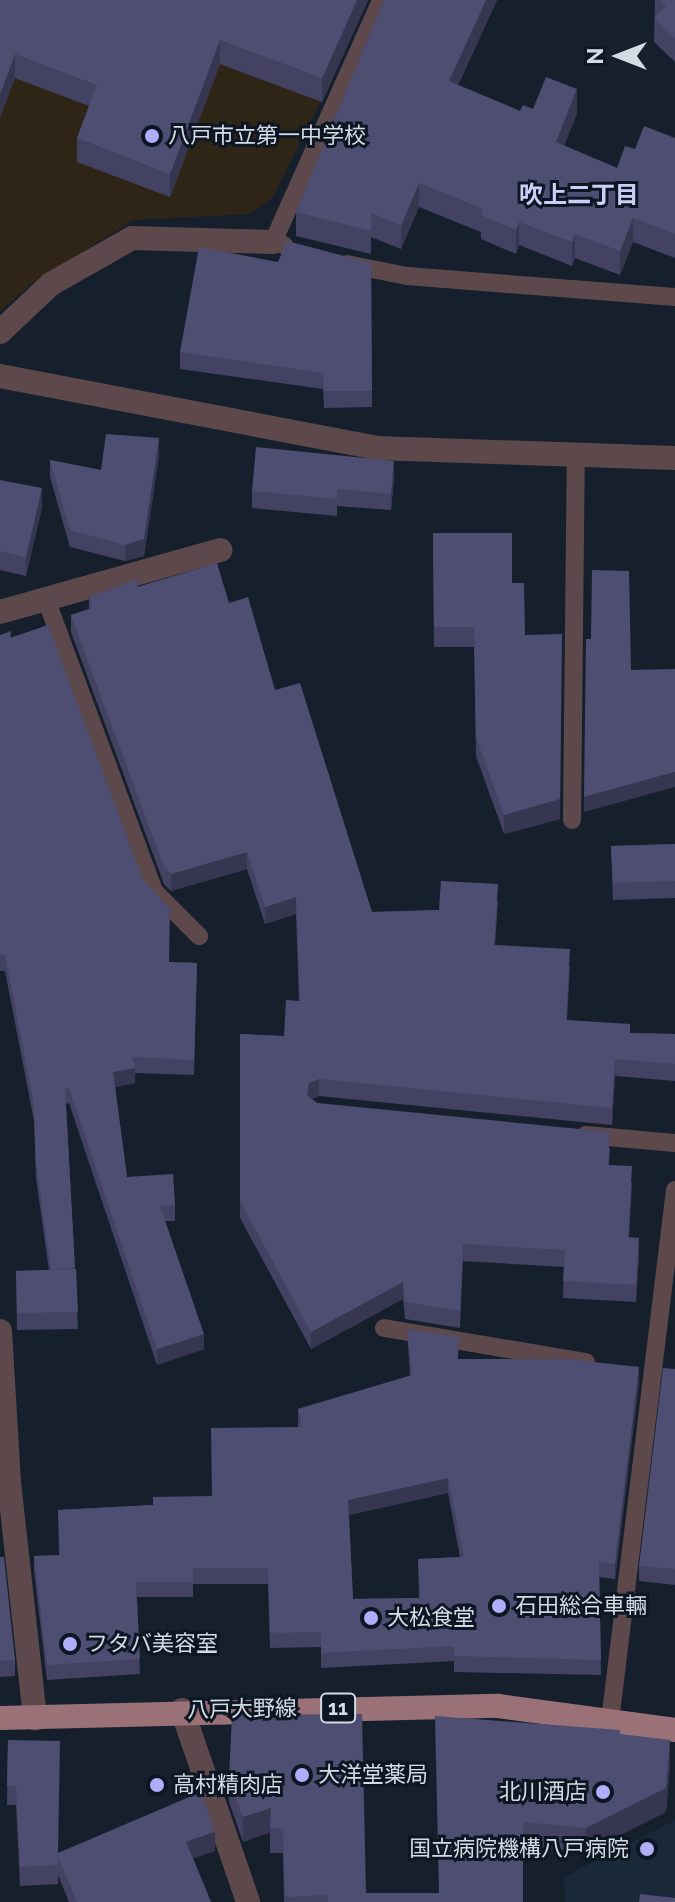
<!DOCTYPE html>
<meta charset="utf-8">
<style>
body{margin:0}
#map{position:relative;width:675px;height:1902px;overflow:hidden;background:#16202d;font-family:Raleway,"Noto Sans JP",sans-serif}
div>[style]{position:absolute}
.built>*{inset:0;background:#1a293a}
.education>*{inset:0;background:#2f2516}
.service>*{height:18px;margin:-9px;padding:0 9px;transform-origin:9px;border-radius:9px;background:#5d494b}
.minor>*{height:24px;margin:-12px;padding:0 12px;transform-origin:12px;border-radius:12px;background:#5d494b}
.primary>*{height:24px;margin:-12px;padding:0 12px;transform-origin:12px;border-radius:12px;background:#997176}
.wall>*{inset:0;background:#434262}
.shaded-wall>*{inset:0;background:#373650}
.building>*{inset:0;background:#4e4d72}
.dots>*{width:22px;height:22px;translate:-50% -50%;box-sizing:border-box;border:4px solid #0d1723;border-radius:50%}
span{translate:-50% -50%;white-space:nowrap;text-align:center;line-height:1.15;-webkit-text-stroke:6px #0d1723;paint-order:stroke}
.shield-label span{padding:2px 6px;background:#0d1723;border:2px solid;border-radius:6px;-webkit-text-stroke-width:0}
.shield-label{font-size:20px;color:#d4dbe4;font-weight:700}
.poi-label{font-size:22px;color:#d4dbe4}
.left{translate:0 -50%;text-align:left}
.right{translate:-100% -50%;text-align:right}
.street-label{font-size:22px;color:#d4dbe4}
.neighbourhood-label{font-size:24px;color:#cdcdf8;font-weight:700}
.north{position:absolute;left:579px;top:16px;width:80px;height:80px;-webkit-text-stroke:6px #0d1723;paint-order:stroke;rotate:270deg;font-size:22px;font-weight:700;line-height:32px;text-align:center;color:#d4dbe4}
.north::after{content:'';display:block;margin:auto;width:28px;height:36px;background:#d4dbe4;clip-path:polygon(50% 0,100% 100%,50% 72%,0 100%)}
</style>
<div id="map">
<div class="built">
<div style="clip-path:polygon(675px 1820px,675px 1902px,565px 1902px,564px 1877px)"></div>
</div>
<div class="education">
<div style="clip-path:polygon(0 0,334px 75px,273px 197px,250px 214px,133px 220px,30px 285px,0 311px)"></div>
</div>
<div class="service">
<div style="left:284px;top:245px;width:11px;rotate:-165deg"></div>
<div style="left:273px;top:242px;width:265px;rotate:-65.9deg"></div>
<div style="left:347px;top:264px;width:61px;rotate:11.3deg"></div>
<div style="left:407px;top:276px;width:269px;rotate:4.5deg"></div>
<div style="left:46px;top:599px;width:311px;rotate:69.7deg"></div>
<div style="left:154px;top:891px;width:64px;rotate:45deg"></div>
<div style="left:572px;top:820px;width:363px;rotate:-89.4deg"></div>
<div style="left:586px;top:1135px;width:89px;rotate:5.1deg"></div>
<div style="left:384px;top:1328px;width:205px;rotate:9.6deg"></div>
<div style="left:610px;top:1721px;width:535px;rotate:-83.02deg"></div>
</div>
<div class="minor">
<div style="left:0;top:332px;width:70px;rotate:-43.3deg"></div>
<div style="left:51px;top:284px;width:93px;rotate:-29.6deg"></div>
<div style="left:132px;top:238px;width:141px;rotate:1.6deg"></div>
<div style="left:0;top:376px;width:383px;rotate:10.8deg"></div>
<div style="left:376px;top:448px;width:299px;rotate:1.9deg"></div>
<div style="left:0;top:612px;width:229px;rotate:-15.7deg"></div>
<div style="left:0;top:1331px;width:151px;rotate:86.6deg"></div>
<div style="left:9px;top:1482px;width:238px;rotate:83.7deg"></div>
<div style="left:182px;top:1710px;width:203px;rotate:71deg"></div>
</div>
<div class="primary">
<div style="left:0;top:1718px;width:498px;rotate:-1.4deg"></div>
<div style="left:498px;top:1706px;width:179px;rotate:7.7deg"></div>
</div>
<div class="wall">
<div style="clip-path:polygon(0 0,368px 0,322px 102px,220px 64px,170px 197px,77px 162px,77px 138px,89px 106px,15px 78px,0 117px)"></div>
<div style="clip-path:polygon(384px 0,497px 0,458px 85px,520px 111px,533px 109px,577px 113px,564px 146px,617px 168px,635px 149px,675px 138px,675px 258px,633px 242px,620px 275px,575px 258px,572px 266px,519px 245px,516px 254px,481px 239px,481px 232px,419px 207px,401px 249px,371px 237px,371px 254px,296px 236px,296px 212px)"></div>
<div style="clip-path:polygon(655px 0,675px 0,675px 62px,654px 42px)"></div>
<div style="clip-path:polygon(278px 262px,371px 263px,372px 407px,324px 408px,323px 389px,180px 369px,180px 352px)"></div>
<div style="clip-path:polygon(159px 455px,144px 556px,125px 561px,70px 547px,50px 477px,50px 460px,101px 470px)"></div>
<div style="clip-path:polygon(394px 478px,391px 510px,337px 506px,337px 516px,252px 508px,252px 491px)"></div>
<div style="clip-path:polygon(0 480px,42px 507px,26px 576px,0 570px)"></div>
<div style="clip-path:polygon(433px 533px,512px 583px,525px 635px,560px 819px,504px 834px,476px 756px,474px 647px,434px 647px)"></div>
<div style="clip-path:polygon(138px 586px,229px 603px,275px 690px,372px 912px,439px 910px,498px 901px,495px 945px,570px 966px,567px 1020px,630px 1033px,675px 1034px,675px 1081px,615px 1076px,612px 1125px,319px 1096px,312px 1099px,317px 1103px,610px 1149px,609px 1165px,632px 1183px,629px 1237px,639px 1255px,636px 1302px,563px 1298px,564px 1267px,463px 1261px,460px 1328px,405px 1319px,403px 1299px,311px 1349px,240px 1218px,240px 1034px,284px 1036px,299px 1001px,296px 914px,265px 924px,247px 869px,171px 891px,164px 884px,71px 632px,71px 615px,89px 609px,89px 597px)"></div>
<div style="clip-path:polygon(0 635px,11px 637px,169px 962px,197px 963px,194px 1075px,135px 1073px,135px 1083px,115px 1087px,127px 1177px,175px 1205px,175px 1221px,165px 1221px,204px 1349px,157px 1365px,69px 1103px,66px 1104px,78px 1329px,17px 1330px,16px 1271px,49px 1270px,36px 1178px,34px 1121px,5px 971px,0 971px)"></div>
<div style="clip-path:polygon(675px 844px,675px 898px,613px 900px,611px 846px)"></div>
<div style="clip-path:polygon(evenodd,407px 1329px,458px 1359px,639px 1382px,615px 1579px,599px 1577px,601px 1675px,454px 1672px,454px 1661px,321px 1668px,321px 1647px,270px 1648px,268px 1584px,193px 1584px,193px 1597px,137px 1597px,140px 1674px,47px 1680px,34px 1571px,34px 1556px,59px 1555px,58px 1510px,153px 1505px,212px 1496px,298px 1427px,298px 1409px,410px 1376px,407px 1329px,448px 1493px,460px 1557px,418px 1559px,419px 1598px,353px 1599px,349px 1515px,448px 1493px)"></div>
<div style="clip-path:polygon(675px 1369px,675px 1585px,639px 1581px,639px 1566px)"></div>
<div style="clip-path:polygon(0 1557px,15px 1660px,15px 1676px,0 1677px)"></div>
<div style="clip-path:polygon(620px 1734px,670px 1765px,666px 1812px,586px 1852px,523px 1846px,523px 1902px,284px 1902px,283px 1853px,270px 1853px,270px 1832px,243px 1842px,229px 1802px,229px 1778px,366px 1893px,439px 1893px)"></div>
<div style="clip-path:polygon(8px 1740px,58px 1853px,215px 1851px,193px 1858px,211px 1902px,69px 1902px,58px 1875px,58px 1884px,20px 1886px,16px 1805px,7px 1805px)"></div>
</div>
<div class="shaded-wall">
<div style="clip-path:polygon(357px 0,368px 0,322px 102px,322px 78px)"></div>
<div style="clip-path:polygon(486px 0,497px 0,449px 105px,449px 81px)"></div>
<div style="clip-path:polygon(220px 40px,220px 64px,170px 197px,170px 174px)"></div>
<div style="clip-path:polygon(15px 54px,15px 78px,0 117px,0 94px)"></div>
<div style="clip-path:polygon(577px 89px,577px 113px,556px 166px,556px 142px)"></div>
<div style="clip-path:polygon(419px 183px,419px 207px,401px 249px,401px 226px)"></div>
<div style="clip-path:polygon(633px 218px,633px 242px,620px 275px,620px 251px)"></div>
<div style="clip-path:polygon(519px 222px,519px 245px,516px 254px,516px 230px)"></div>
<div style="clip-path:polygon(575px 234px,575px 258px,572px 266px,572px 242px)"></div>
<div style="clip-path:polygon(159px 438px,159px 455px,144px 556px,125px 561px,125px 545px)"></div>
<div style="clip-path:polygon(394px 461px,394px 478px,391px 510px,391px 494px)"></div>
<div style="clip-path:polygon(42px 488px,42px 507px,26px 576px,26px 557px)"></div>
<div style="clip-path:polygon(562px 634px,560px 819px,504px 834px,504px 815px)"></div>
<div style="clip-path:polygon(675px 772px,675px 787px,584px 812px,584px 797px)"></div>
<div style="clip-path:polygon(247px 852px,247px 869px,171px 891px,171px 874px)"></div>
<div style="clip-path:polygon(296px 897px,296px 914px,265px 924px,265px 907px)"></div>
<div style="clip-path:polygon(615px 1059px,615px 1076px,612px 1125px,612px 1108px)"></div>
<div style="clip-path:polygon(135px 1068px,135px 1083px,113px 1088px,113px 1072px)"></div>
<div style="clip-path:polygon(319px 1079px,319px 1096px,309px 1100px,307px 1095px,309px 1083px)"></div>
<div style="clip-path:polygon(639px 1238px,639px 1255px,636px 1302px,636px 1285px)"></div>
<div style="clip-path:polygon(403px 1282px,403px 1299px,311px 1349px,311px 1332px)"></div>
<div style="clip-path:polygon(204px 1334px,204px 1349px,157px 1365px,157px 1349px)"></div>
<div style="clip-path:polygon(639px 1367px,639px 1382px,615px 1579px,615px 1564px)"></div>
<div style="clip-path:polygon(448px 1478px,448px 1493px,348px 1515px,348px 1500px)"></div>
<div style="clip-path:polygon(670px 1740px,670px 1765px,666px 1812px,586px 1852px,586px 1828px)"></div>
<div style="clip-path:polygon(271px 1808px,271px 1832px,243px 1842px,243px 1817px)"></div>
<div style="clip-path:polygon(215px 1832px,215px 1851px,186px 1861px,186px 1842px)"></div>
</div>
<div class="building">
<div style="clip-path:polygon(0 0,357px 0,322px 78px,220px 40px,170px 174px,77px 138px,97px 85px,15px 54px,0 94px)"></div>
<div style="clip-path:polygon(384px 0,486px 0,449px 81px,520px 111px,523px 105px,533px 109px,546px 77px,577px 89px,556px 142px,617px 168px,625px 146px,635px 149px,644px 126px,675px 138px,675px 234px,633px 218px,620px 251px,575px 234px,572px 242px,519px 222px,516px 230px,481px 215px,483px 209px,419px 183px,401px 226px,371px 213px,371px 231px,296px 212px)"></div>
<div style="clip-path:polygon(660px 0,675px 0,675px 38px,654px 18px,666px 6px)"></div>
<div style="clip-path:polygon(287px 241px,371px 263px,372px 391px,324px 391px,323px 373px,180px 352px,199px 247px,278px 262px)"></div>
<div style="clip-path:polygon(106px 434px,159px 438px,144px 539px,125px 545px,70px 530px,50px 460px,101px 470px)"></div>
<div style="clip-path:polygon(256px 447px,394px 461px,391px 494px,337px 489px,337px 499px,252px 491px)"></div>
<div style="clip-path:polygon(0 480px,42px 488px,26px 557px,0 551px)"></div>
<div style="clip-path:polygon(433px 533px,512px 533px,512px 583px,524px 583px,525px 635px,562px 634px,560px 799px,504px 815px,476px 737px,474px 627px,434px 627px)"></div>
<div style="clip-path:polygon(217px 563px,229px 603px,248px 597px,275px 690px,300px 683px,372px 912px,439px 910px,441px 881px,498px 884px,494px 945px,570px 949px,566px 1020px,630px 1024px,630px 1033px,675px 1034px,675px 1064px,615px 1059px,612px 1108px,319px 1079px,309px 1083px,307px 1095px,317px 1103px,610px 1132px,608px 1165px,632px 1166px,628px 1237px,639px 1238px,636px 1285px,563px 1281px,565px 1250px,463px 1244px,460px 1311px,405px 1302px,403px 1282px,311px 1332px,240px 1201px,240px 1034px,284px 1036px,286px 1000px,300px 1001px,296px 897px,265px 907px,247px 852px,171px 874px,164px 867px,71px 615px,92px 608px,89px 597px,138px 579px,137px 587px)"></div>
<div style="clip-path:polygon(592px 570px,629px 571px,631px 670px,675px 669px,675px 772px,584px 797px,586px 639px,591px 639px)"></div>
<div style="clip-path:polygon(48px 625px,143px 880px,170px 909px,169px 962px,197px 963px,194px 1060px,132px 1057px,135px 1068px,113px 1072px,127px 1177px,173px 1174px,175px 1205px,160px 1206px,204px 1334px,157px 1349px,69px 1088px,65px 1089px,75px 1267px,51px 1270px,36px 1163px,34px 1106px,5px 955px,0 955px,0 635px,11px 631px,10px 638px)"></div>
<div style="clip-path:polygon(675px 844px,675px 881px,613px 883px,611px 846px)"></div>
<div style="clip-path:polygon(76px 1269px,78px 1312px,17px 1313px,16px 1271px)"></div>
<div style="clip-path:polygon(evenodd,407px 1329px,459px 1337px,458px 1359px,567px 1359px,639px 1367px,615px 1564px,599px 1562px,601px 1660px,454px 1656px,454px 1646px,321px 1653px,321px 1632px,270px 1633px,268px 1568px,193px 1568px,193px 1582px,136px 1582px,140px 1659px,47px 1665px,34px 1556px,60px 1555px,58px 1510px,153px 1505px,153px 1497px,212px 1496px,211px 1428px,302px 1427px,298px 1409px,412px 1375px,407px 1329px,448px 1478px,464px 1557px,418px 1559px,420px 1598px,353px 1599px,348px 1500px,448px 1478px)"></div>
<div style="clip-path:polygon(663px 1368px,675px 1369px,675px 1569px,639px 1566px)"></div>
<div style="clip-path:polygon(0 1557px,4px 1557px,15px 1660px,0 1661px)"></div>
<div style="clip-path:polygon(362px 1714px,366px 1893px,439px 1893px,435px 1716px,620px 1730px,620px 1734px,670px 1740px,666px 1788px,586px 1828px,523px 1822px,523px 1902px,328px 1902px,328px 1895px,285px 1897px,283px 1829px,270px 1828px,271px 1808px,243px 1817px,229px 1778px,232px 1715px)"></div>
<div style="clip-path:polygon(8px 1740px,60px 1741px,58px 1853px,201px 1792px,215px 1832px,186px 1842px,211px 1902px,77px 1902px,58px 1857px,58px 1865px,20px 1867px,16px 1786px,7px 1786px)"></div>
<div style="clip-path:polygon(640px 1894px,675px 1898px,675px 1902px,639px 1902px)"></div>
</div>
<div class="dots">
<div style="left:152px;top:136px;background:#b0aefa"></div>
<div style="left:499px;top:1606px;background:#b0aefa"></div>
<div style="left:371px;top:1618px;background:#b0aefa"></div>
<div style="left:70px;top:1644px;background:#b0aefa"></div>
<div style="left:302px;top:1775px;background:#b0aefa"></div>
<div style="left:157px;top:1785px;background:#b0aefa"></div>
<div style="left:603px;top:1792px;background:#b0aefa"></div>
<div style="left:647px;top:1849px;background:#b0aefa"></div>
</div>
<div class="shield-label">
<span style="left:338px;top:1708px">11</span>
</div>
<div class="poi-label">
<span class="left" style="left:168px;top:136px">八戸市立第一中学校</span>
<span class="left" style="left:515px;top:1606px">石田総合車輛</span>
<span class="left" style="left:387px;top:1618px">大松食堂</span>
<span class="left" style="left:86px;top:1644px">フタバ美容室</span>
<span class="left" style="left:318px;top:1775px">大洋堂薬局</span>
<span class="left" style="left:173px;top:1785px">高村精肉店</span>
<span class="right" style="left:587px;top:1792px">北川酒店</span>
<span class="right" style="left:629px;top:1849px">国立病院機構八戸病院</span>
</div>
<div class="street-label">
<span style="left:242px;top:1709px;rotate:-1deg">八戸大野線</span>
</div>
<div class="neighbourhood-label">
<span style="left:579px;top:195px">吹上二丁目</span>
</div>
<div class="north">N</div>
</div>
